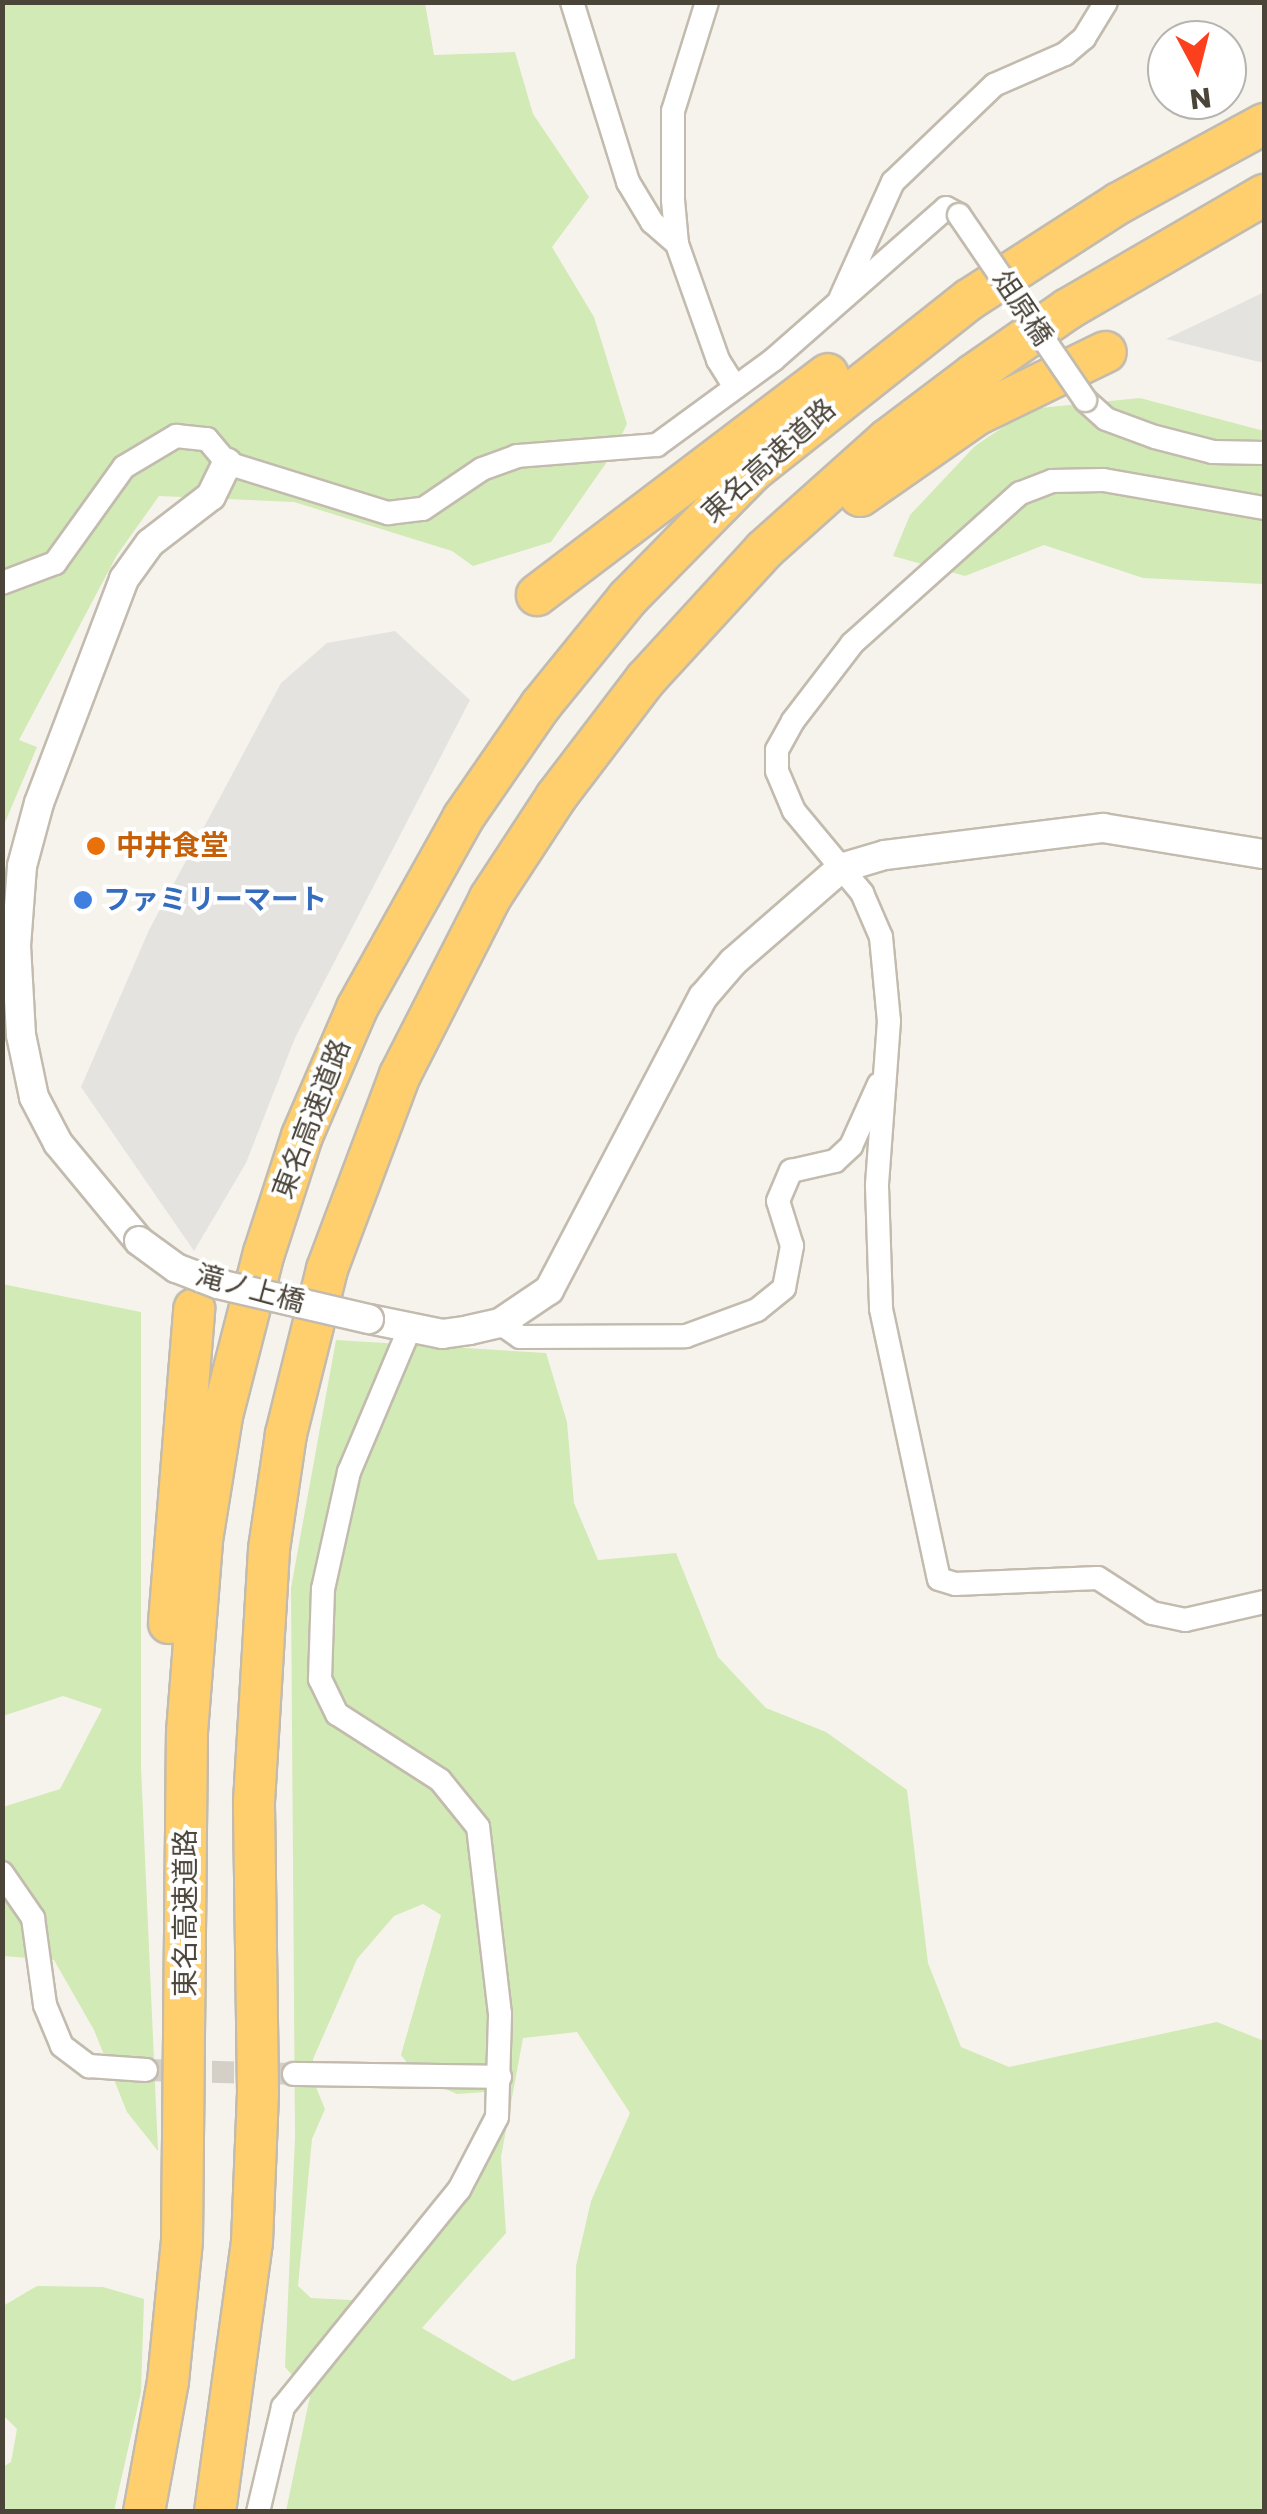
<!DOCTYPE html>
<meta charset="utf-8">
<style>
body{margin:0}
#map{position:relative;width:1267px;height:2514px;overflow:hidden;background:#f6f3ec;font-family:Poppins,"Noto Sans JP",sans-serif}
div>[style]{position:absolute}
.green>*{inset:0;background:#d2eab5}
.parking>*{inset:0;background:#e5e3e0}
.minor-tunnel>*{height:22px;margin-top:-11px;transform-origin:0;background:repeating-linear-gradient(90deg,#d4d0c8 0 22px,transparent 0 33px)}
.roads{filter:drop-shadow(2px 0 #c2bbae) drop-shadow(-2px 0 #c2bbae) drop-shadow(0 2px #c2bbae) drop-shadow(0 -2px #c2bbae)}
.minor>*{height:22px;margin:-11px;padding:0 11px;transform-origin:11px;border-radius:11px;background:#fff}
.tertiary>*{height:28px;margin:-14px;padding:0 14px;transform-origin:14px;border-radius:14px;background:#fff}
.motorway>*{height:40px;margin:-20px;padding:0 20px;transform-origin:20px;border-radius:20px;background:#ffcf6e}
.bridges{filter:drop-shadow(2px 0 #c2bbae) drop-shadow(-2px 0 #c2bbae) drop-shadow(0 2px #c2bbae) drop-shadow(0 -2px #c2bbae)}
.minor-bridge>*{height:22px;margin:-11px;padding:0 11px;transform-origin:11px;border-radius:11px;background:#fff}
.tertiary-bridge>*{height:28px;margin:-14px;padding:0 14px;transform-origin:14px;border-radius:14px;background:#fff}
.dots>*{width:28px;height:28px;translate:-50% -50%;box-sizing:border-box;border:5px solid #fff;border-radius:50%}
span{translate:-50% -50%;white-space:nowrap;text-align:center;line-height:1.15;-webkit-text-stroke:8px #fff;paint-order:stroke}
.street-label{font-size:28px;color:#4b4439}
.food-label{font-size:28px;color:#c56008;font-weight:700}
.left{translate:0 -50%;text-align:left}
.shop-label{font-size:28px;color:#366cbe;font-weight:700}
.frame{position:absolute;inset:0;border:5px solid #4b4439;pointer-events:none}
.north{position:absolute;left:1147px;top:20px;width:100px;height:100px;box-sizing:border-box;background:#fff;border:2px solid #b7b4b0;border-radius:50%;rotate:173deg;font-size:28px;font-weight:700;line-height:40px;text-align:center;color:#4b4439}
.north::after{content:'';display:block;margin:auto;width:35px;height:45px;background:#fc3f1d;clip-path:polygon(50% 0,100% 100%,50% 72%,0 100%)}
</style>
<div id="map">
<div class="green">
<div style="clip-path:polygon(425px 3px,434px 55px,515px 52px,533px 114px,589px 197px,552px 247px,594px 317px,627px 424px,611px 456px,551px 542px,473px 566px,452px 551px,294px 502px,159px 496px,117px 555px,19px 740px,37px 747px,3px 827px,2px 5px)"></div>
<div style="clip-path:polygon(1140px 398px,1264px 431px,1264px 584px,1143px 578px,1044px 545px,965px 576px,893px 556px,910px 515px,975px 446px,1030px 409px)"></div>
<div style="clip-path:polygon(2px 1284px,141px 1312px,141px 1767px,158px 2151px,127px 2112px,94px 2030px,54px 1960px,3px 1956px,3px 1807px,60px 1789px,102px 1709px,63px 1696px,3px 1716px)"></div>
<div style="clip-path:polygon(evenodd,336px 1340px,546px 1353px,567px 1422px,574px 1503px,598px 1560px,676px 1553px,718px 1657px,766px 1708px,826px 1732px,907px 1790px,928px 1963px,961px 2047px,1009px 2067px,1217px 2022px,1264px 2041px,1264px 2511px,286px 2511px,310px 2396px,285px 2367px,295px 2137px,291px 1588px,336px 1340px,423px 1904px,441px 1915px,401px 2055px,419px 2078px,457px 2094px,486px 2092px,491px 2112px,468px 2167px,481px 2177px,455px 2213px,370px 2301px,311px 2298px,298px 2286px,312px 2139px,325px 2109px,313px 2080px,313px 2059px,357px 1959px,394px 1916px,423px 1904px,336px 1340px,577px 2032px,630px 2113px,591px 2201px,576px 2266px,575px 2358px,513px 2381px,422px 2328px,506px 2233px,501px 2157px,523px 2038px,577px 2032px)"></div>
<div style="clip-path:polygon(37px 2286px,103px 2287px,144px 2299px,141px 2392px,114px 2511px,3px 2511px,3px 2467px,11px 2462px,17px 2429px,3px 2415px,3px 2306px)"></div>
</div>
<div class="parking">
<div style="clip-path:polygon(1264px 292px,1264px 363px,1166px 339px,1229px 309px)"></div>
<div style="clip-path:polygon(395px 631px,470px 700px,295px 1038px,246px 1163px,194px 1251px,81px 1087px,149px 930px,281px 683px,327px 643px)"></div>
</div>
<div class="minor-tunnel">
<div style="left:146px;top:2070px;width:148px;rotate:1.5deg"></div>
</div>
<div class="roads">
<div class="minor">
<div style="left:572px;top:2px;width:189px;rotate:72.7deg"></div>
<div style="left:628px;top:182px;width:47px;rotate:59deg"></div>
<div style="left:652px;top:222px;width:33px;rotate:41deg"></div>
<div style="left:707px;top:2px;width:114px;rotate:107.3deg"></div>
<div style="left:673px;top:111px;width:89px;rotate:90deg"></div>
<div style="left:673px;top:200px;width:44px;rotate:84.8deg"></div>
<div style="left:677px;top:244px;width:123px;rotate:70.5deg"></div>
<div style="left:718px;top:360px;width:32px;rotate:58deg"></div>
<div style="left:841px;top:297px;width:126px;rotate:-65.7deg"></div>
<div style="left:893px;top:182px;width:140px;rotate:-43.8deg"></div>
<div style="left:994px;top:85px;width:77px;rotate:-23.6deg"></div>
<div style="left:1065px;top:54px;width:25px;rotate:-40deg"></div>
<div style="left:1084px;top:38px;width:42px;rotate:-58.6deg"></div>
<div style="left:1085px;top:400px;width:28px;rotate:42deg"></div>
<div style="left:1106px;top:419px;width:52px;rotate:20.2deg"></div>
<div style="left:1155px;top:437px;width:60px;rotate:14.5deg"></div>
<div style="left:1213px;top:452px;width:51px;rotate:1.1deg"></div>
<div style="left:1264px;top:508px;width:163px;rotate:-170.1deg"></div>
<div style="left:1103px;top:480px;width:51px;rotate:178.9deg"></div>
<div style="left:1052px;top:481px;width:34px;rotate:159deg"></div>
<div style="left:1020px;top:493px;width:226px;rotate:138.1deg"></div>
<div style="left:852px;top:644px;width:97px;rotate:127.5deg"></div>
<div style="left:793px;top:721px;width:33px;rotate:119deg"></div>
<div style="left:777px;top:750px;width:21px;rotate:90deg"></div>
<div style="left:777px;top:771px;width:43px;rotate:67deg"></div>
<div style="left:794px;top:811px;width:107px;rotate:50.3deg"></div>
<div style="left:862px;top:893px;width:48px;rotate:66.6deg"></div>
<div style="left:881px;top:937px;width:84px;rotate:84.6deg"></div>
<div style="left:889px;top:1021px;width:165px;rotate:94.2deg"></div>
<div style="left:877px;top:1186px;width:123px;rotate:88.1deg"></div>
<div style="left:881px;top:1309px;width:276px;rotate:77.9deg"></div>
<div style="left:939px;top:1579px;width:17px;rotate:17deg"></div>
<div style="left:955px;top:1584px;width:143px;rotate:-2.4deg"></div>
<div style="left:1098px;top:1578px;width:64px;rotate:32.9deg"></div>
<div style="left:1152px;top:1613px;width:34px;rotate:12deg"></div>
<div style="left:1185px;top:1620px;width:81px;rotate:-12.8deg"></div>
<div style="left:2px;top:583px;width:57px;rotate:-20.7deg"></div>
<div style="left:55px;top:563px;width:118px;rotate:-54.3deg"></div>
<div style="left:124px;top:467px;width:61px;rotate:-30.8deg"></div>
<div style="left:176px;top:436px;width:31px;rotate:6deg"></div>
<div style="left:207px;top:439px;width:31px;rotate:50deg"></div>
<div style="left:227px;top:463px;width:169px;rotate:17.3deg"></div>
<div style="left:388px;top:513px;width:35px;rotate:-7deg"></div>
<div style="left:423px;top:509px;width:71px;rotate:-34.1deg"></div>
<div style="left:482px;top:469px;width:37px;rotate:-20deg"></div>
<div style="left:517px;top:456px;width:140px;rotate:-4.5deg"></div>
<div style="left:657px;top:445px;width:144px;rotate:-36.2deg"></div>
<div style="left:773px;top:360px;width:230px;rotate:-41.3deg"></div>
<div style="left:946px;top:208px;width:15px;rotate:28deg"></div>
<div style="left:500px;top:1323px;width:24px;rotate:35deg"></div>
<div style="left:520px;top:1337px;width:166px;rotate:-0.3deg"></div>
<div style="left:686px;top:1336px;width:76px;rotate:-20.1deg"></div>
<div style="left:757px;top:1310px;width:35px;rotate:-39deg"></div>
<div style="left:784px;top:1288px;width:43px;rotate:-79.2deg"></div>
<div style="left:792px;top:1246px;width:47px;rotate:-107.3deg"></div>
<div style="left:778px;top:1201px;width:33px;rotate:-67deg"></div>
<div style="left:791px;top:1171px;width:45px;rotate:-12.8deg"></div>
<div style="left:835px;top:1161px;width:22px;rotate:-43deg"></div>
<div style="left:851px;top:1146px;width:68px;rotate:-65.7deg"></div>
<div style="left:2px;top:1873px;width:55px;rotate:55.4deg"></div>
<div style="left:33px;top:1918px;width:88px;rotate:82.1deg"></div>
<div style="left:45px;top:2005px;width:44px;rotate:67.5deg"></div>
<div style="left:62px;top:2046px;width:34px;rotate:37deg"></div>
<div style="left:89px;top:2066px;width:57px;rotate:4deg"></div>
<div style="left:294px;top:2074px;width:206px;rotate:0.8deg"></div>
<div style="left:258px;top:2512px;width:108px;rotate:-76.6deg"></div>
<div style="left:283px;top:2407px;width:279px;rotate:-51deg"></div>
<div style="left:459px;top:2190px;width:82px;rotate:-62.5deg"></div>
<div style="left:497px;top:2117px;width:103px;rotate:-88.3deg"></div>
<div style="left:500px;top:2014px;width:188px;rotate:-96.7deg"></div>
<div style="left:478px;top:1827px;width:60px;rotate:-129deg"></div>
<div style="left:440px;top:1780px;width:122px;rotate:-147.3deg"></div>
<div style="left:337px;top:1714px;width:39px;rotate:-116deg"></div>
<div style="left:320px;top:1679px;width:90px;rotate:-88.1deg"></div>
<div style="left:323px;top:1589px;width:120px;rotate:-77.5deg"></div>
<div style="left:349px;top:1472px;width:154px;rotate:-67.1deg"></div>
</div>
<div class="tertiary">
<div style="left:139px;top:1241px;width:127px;rotate:-129.6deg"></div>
<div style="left:58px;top:1143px;width:52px;rotate:-117.6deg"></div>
<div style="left:34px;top:1097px;width:63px;rotate:-101.8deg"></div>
<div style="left:21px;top:1035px;width:89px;rotate:-93.2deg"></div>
<div style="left:16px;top:946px;width:80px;rotate:-85.7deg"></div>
<div style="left:22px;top:866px;width:65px;rotate:-74.9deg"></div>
<div style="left:39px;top:803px;width:240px;rotate:-69.2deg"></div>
<div style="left:124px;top:579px;width:44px;rotate:-54.2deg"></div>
<div style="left:150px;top:543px;width:77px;rotate:-37.6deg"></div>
<div style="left:211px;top:496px;width:37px;rotate:-64deg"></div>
<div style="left:369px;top:1319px;width:75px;rotate:11.6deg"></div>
<div style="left:442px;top:1334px;width:27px;rotate:-8deg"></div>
<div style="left:469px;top:1330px;width:32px;rotate:-13deg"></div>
<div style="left:500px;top:1323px;width:59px;rotate:-34deg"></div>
<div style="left:549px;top:1290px;width:331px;rotate:-62.3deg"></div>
<div style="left:703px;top:997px;width:46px;rotate:-49.4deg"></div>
<div style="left:733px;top:962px;width:143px;rotate:-41deg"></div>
<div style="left:841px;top:868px;width:46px;rotate:-16.5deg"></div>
<div style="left:885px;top:855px;width:220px;rotate:-7.1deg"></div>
<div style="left:1103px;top:828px;width:163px;rotate:9.2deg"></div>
</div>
<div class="motorway">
<div style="left:860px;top:496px;width:141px;rotate:-34.9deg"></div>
<div style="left:976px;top:415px;width:144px;rotate:-25.9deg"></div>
<div style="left:537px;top:595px;width:365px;rotate:-37.2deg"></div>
<div style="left:169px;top:1623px;width:315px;rotate:-85.4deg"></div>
<div style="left:144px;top:2512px;width:133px;rotate:-79.6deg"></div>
<div style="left:168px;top:2381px;width:142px;rotate:-84.3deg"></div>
<div style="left:182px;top:2240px;width:508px;rotate:-89.44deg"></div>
<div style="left:187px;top:1732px;width:193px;rotate:-85.5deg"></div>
<div style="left:202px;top:1540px;width:126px;rotate:-80.8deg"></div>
<div style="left:222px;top:1416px;width:168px;rotate:-75.6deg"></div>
<div style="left:264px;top:1253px;width:123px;rotate:-72deg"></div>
<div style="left:302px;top:1136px;width:139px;rotate:-66.7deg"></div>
<div style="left:357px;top:1008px;width:218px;rotate:-60.8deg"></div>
<div style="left:463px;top:818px;width:137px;rotate:-55.4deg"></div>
<div style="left:541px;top:705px;width:138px;rotate:-50.9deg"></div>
<div style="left:628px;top:598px;width:180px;rotate:-45.5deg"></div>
<div style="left:754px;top:470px;width:275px;rotate:-38.4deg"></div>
<div style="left:970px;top:299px;width:177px;rotate:-32.8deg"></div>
<div style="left:1119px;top:203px;width:165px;rotate:-28.6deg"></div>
<div style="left:215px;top:2512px;width:273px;rotate:-82.2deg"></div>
<div style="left:252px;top:2242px;width:150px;rotate:-87.7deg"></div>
<div style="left:258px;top:2092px;width:290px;rotate:-90.8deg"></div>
<div style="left:254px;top:1802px;width:253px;rotate:-86.6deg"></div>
<div style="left:269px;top:1549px;width:116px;rotate:-81.6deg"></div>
<div style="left:286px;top:1434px;width:170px;rotate:-76deg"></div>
<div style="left:327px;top:1269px;width:207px;rotate:-69.4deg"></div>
<div style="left:400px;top:1075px;width:199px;rotate:-63deg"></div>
<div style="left:490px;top:898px;width:121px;rotate:-56.8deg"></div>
<div style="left:556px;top:797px;width:148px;rotate:-52.7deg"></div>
<div style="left:646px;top:679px;width:175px;rotate:-47.5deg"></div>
<div style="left:764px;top:550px;width:165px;rotate:-41.8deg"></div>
<div style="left:887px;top:440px;width:108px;rotate:-37.1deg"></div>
<div style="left:973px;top:375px;width:116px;rotate:-34.8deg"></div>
<div style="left:1068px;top:309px;width:227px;rotate:-30.2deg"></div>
</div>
</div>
<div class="bridges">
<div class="minor-bridge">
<div style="left:959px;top:215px;width:224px;rotate:55.7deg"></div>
</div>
<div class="tertiary-bridge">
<div style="left:139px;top:1241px;width:46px;rotate:36.1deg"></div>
<div style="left:176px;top:1268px;width:45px;rotate:20.9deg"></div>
<div style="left:218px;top:1284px;width:155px;rotate:13.1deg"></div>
</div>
</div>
<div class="dots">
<div style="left:96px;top:846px;background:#e8710a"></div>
<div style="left:83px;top:900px;background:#3f7fe0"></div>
</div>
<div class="street-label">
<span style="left:1022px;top:308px;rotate:56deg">俎原橋</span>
<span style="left:769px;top:461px;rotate:-42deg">東名高速道路</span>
<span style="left:312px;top:1119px;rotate:-69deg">東名高速道路</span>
<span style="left:250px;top:1289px;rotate:15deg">滝ノ上橋</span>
<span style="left:186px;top:1913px;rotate:-90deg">東名高速道路</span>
</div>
<div class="food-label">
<span class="left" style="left:116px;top:846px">中井食堂</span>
</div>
<div class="shop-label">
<span class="left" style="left:103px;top:900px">ファミリーマート</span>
</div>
<div class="frame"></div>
<div class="north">N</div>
</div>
